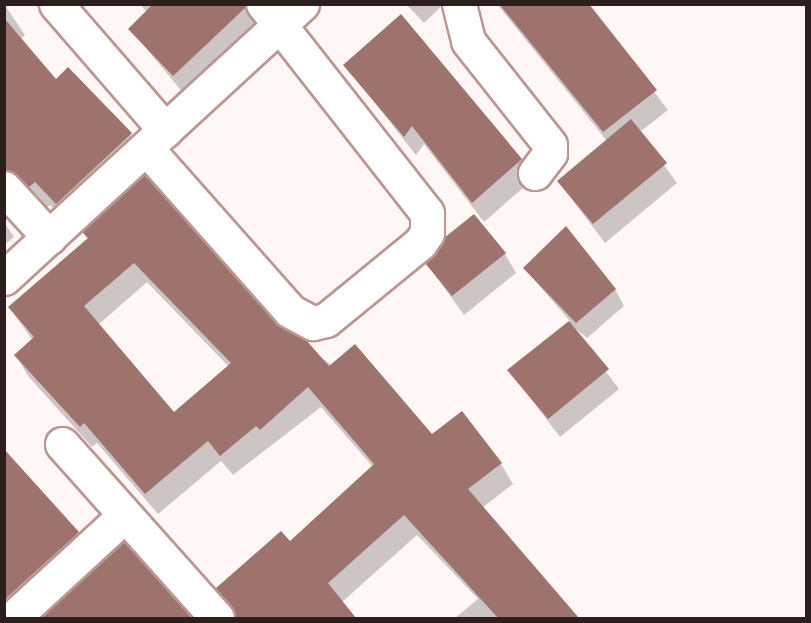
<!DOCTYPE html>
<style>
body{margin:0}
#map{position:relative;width:811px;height:623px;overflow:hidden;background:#fff7f6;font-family:"DM Sans",sans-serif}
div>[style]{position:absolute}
.shadow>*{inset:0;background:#0003}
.building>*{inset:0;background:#9e726d}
.roads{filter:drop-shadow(2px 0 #ba9793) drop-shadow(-2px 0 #ba9793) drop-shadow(0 2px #ba9793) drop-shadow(0 -2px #ba9793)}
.minor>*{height:33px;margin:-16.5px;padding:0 16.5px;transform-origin:16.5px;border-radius:16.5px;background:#fff}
span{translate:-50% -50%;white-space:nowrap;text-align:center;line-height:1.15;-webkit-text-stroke:5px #fff7f6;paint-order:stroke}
.frame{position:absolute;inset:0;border:6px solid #2b1e1c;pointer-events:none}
</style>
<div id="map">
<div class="shadow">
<div style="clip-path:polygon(4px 4px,25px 35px,21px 39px,56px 81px,131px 134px,145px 158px,71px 228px,50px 205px,44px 211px,4px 201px)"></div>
<div style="clip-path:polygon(140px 4px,280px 4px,185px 95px,130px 29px,147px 12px)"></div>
<div style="clip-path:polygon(406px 4px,444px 4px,424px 23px)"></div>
<div style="clip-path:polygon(497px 4px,587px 4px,668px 110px,640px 132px,677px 183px,605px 243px,559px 182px,607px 141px)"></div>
<div style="clip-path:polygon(345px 65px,521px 160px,532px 180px,484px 222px,424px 144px,416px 155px)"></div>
<div style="clip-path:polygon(4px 222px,14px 237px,4px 245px)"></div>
<div style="clip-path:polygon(evenodd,84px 232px,275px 325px,432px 436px,501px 464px,513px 484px,482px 508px,577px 618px,455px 618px,478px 599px,417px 535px,342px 602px,356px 618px,245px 618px,234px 606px,290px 543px,373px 467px,321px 407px,233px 475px,221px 461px,158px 514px,97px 443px,92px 447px,28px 376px,16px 355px,33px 341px,10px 308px,88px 240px,84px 232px,147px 282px,229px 367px,173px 414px,98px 325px,147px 282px)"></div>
<div style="clip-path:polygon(505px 254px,516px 273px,464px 315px,427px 264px)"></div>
<div style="clip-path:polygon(524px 268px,615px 289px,624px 306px,587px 338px,571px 325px,619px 389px,560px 437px,509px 370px,570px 321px)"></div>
<div style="clip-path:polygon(4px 483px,77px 533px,89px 554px,4px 618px)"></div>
<div style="clip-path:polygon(124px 544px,190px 618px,42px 618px)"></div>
</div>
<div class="building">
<div style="clip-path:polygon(153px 4px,245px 4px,245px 8px,173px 76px,128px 29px)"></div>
<div style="clip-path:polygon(499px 4px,589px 4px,657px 90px,603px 132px)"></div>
<div style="clip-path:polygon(401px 14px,522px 159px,472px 203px,412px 126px,404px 137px,343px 65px)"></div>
<div style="clip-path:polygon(4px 18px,56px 79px,68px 67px,132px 133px,56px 204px,35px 182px,29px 187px,4px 170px)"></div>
<div style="clip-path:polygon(631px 119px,667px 163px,593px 224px,557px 181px)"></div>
<div style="clip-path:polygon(evenodd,144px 174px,276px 323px,306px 340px,329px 366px,355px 344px,432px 434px,462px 411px,502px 463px,468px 489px,579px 618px,498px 618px,404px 515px,328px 583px,356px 618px,235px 618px,216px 588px,281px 531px,290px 541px,374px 464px,308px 387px,260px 430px,256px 426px,220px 456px,208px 441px,145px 494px,84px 423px,80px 427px,14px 355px,34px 337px,8px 307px,88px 238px,82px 232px,144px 174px,134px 263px,231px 363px,174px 412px,84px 306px,134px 263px)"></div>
<div style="clip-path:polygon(474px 214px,506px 253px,452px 296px,425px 263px,444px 238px)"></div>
<div style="clip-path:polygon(566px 226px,616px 289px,576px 323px,523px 268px)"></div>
<div style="clip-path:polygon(569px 321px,609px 369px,548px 419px,507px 370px)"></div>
<div style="clip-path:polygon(4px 449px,79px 532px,4px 600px)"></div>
<div style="clip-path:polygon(124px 542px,192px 618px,42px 618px,41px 617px)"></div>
</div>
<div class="roads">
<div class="minor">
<div style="left:56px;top:4px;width:167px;rotate:49.1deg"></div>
<div style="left:459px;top:4px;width:38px;rotate:76deg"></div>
<div style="left:468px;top:41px;width:132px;rotate:51.7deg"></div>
<div style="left:550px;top:145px;width:8px;rotate:90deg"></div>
<div style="left:550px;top:153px;width:25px;rotate:127deg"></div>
<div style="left:146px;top:148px;width:217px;rotate:48.5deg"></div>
<div style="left:290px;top:311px;width:26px;rotate:28deg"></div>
<div style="left:313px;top:323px;width:13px;rotate:-13deg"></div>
<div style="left:326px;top:320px;width:122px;rotate:-39.3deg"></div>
<div style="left:420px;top:243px;width:12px;rotate:-55deg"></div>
<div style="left:427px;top:233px;width:20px;rotate:-90deg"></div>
<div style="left:427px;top:213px;width:266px;rotate:-128.1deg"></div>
<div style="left:4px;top:188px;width:67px;rotate:47.4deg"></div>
<div style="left:4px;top:278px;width:405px;rotate:-42.6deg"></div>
<div style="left:62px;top:444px;width:233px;rotate:48.3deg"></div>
<div style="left:13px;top:618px;width:152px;rotate:-42.6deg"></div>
</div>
</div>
<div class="frame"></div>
</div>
